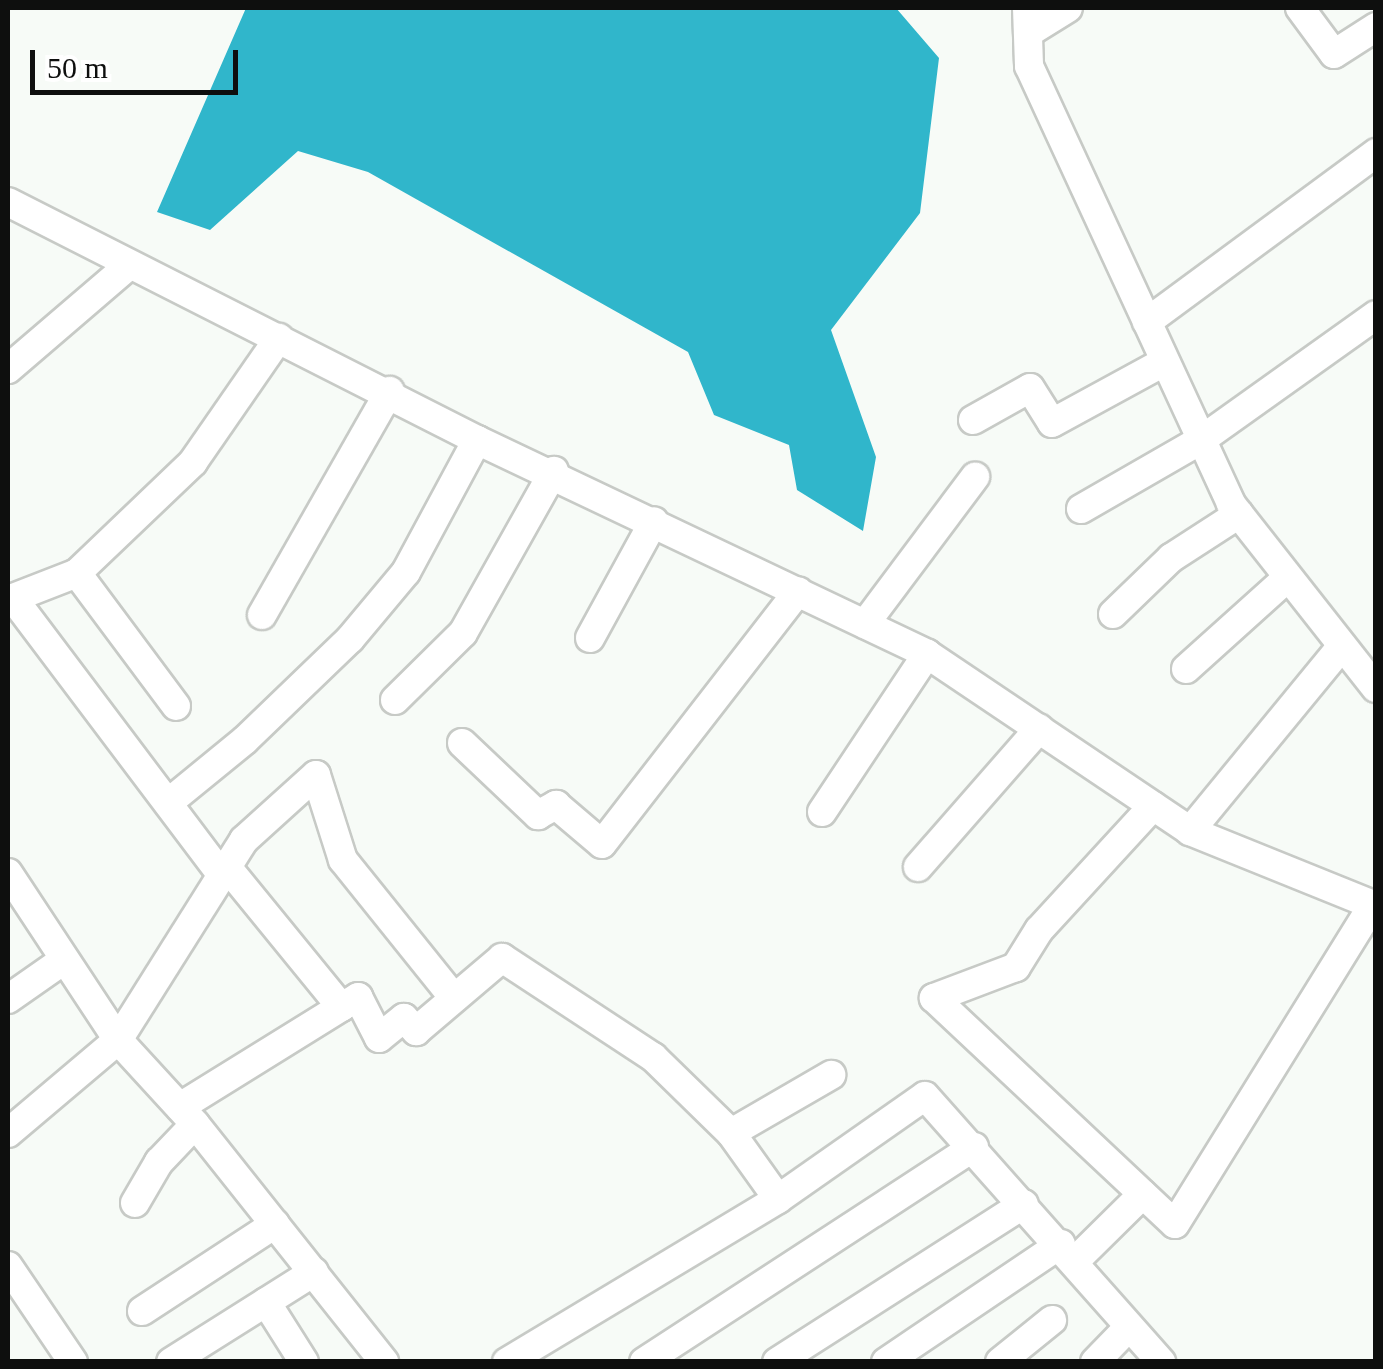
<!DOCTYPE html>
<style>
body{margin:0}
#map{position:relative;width:1383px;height:1369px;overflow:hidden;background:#f7fbf7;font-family:Georgia,serif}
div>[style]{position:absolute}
.water>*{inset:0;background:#30b6cb}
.roads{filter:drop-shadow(2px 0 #c7cac6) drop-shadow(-2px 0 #c7cac6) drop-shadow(0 2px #c7cac6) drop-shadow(0 -2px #c7cac6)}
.minor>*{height:28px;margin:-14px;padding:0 14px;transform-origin:14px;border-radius:14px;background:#fff}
span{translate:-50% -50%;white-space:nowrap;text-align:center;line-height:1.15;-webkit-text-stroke:8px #fff;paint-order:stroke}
.frame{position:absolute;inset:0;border:10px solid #0e0f0e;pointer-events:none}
.scale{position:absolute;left:30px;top:50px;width:208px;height:45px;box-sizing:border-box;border:5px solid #0e0f0e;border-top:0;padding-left:12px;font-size:30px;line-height:35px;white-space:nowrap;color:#0e0f0e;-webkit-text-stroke:8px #fff;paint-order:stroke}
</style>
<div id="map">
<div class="water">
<div style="clip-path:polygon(246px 8px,896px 8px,939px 58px,920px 213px,831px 330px,876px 457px,863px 531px,797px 490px,789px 445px,714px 415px,688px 352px,368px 172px,298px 151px,210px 230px,157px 212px)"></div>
</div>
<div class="roads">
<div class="minor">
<div style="left:1027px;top:8px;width:58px;rotate:88deg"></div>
<div style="left:1029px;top:66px;width:482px;rotate:65.2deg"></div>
<div style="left:1231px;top:504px;width:234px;rotate:51.8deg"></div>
<div style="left:1300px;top:8px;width:57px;rotate:53.5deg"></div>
<div style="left:1334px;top:54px;width:50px;rotate:-32.7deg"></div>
<div style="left:1028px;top:33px;width:47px;rotate:-32deg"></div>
<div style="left:8px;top:202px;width:526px;rotate:26.91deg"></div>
<div style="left:477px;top:440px;width:498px;rotate:25.4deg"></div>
<div style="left:927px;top:654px;width:317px;rotate:33.9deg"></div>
<div style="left:1190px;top:831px;width:201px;rotate:22deg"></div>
<div style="left:1147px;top:322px;width:285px;rotate:-36.4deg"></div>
<div style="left:8px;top:369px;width:158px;rotate:-40.6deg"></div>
<div style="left:973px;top:420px;width:65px;rotate:-29.3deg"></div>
<div style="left:1030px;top:388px;width:41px;rotate:57.8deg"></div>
<div style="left:1052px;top:423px;width:128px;rotate:-28.6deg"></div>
<div style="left:1081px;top:509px;width:138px;rotate:-29.9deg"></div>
<div style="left:1201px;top:440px;width:215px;rotate:-35.5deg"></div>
<div style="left:13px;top:598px;width:69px;rotate:-21.3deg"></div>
<div style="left:8px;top:603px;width:7px;rotate:-45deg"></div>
<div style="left:13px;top:598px;width:347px;rotate:53deg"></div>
<div style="left:1113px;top:614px;width:81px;rotate:-44deg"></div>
<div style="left:1171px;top:558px;width:81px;rotate:-32.9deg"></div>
<div style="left:262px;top:615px;width:258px;rotate:-60.3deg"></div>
<div style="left:865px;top:624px;width:184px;rotate:-53.2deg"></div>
<div style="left:590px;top:638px;width:133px;rotate:-61.3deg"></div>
<div style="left:1186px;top:669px;width:137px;rotate:-42deg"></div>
<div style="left:395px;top:700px;width:95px;rotate:-44.6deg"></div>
<div style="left:463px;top:633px;width:186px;rotate:-60.7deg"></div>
<div style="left:176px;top:706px;width:166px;rotate:-126.7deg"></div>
<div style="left:77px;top:573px;width:161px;rotate:-43.7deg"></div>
<div style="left:193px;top:462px;width:151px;rotate:-55.3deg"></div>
<div style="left:462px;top:743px;width:105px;rotate:43.5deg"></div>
<div style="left:538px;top:815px;width:21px;rotate:-29deg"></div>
<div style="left:556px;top:805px;width:60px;rotate:40.3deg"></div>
<div style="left:602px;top:844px;width:320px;rotate:-52.2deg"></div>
<div style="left:168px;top:803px;width:99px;rotate:-39.3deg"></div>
<div style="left:245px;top:740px;width:146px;rotate:-43.9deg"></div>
<div style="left:350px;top:639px;width:87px;rotate:-50.1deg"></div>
<div style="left:406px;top:572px;width:150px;rotate:-61.7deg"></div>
<div style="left:1153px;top:806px;width:168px;rotate:132.6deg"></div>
<div style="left:1039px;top:930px;width:44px;rotate:121.9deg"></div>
<div style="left:1016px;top:967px;width:88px;rotate:159.3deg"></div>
<div style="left:934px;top:998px;width:330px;rotate:43.2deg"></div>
<div style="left:1175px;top:1224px;width:375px;rotate:-58.2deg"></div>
<div style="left:822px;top:812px;width:190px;rotate:-56.4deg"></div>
<div style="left:1190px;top:831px;width:239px;rotate:-50.6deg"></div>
<div style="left:227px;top:867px;width:181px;rotate:50.8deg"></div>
<div style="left:341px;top:1007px;width:20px;rotate:-30deg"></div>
<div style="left:358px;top:997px;width:46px;rotate:62.9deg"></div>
<div style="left:379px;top:1038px;width:32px;rotate:-39deg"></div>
<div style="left:404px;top:1018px;width:18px;rotate:47deg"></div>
<div style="left:416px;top:1031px;width:113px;rotate:-40.3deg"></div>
<div style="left:502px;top:958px;width:181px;rotate:33.3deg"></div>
<div style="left:653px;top:1057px;width:109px;rotate:44.3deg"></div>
<div style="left:731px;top:1133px;width:81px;rotate:54.5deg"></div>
<div style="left:918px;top:867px;width:184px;rotate:-48.8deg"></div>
<div style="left:8px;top:873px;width:200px;rotate:56.6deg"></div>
<div style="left:118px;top:1040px;width:114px;rotate:47.5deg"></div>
<div style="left:195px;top:1124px;width:304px;rotate:51.5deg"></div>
<div style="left:8px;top:999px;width:68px;rotate:-34.9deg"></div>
<div style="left:180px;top:1107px;width:190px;rotate:-31.8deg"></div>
<div style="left:8px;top:1133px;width:144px;rotate:-40.2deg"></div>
<div style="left:118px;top:1040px;width:236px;rotate:-57.8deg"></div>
<div style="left:244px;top:840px;width:97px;rotate:-42.1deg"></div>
<div style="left:316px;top:775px;width:89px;rotate:72.4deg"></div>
<div style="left:343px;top:860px;width:177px;rotate:51.2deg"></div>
<div style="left:731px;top:1133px;width:116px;rotate:-30.1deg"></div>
<div style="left:135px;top:1203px;width:48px;rotate:-59.7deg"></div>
<div style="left:159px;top:1162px;width:52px;rotate:-46.5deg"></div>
<div style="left:1075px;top:1261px;width:95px;rotate:-44.6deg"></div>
<div style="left:8px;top:1266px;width:116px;rotate:55.9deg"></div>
<div style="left:266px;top:1302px;width:71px;rotate:57.7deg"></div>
<div style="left:142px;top:1311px;width:159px;rotate:-33.2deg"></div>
<div style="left:171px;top:1362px;width:169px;rotate:-32.2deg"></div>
<div style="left:507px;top:1362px;width:316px;rotate:-31deg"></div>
<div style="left:778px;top:1199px;width:179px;rotate:-35deg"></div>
<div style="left:925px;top:1096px;width:356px;rotate:48.4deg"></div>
<div style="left:644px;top:1362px;width:394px;rotate:-33.1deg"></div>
<div style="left:777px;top:1362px;width:293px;rotate:-32.6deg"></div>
<div style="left:886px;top:1362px;width:211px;rotate:-34deg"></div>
<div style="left:1000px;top:1362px;width:67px;rotate:-38.9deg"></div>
<div style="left:1095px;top:1362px;width:47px;rotate:-45.9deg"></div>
</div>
</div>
<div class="frame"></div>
<div class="scale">50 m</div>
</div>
